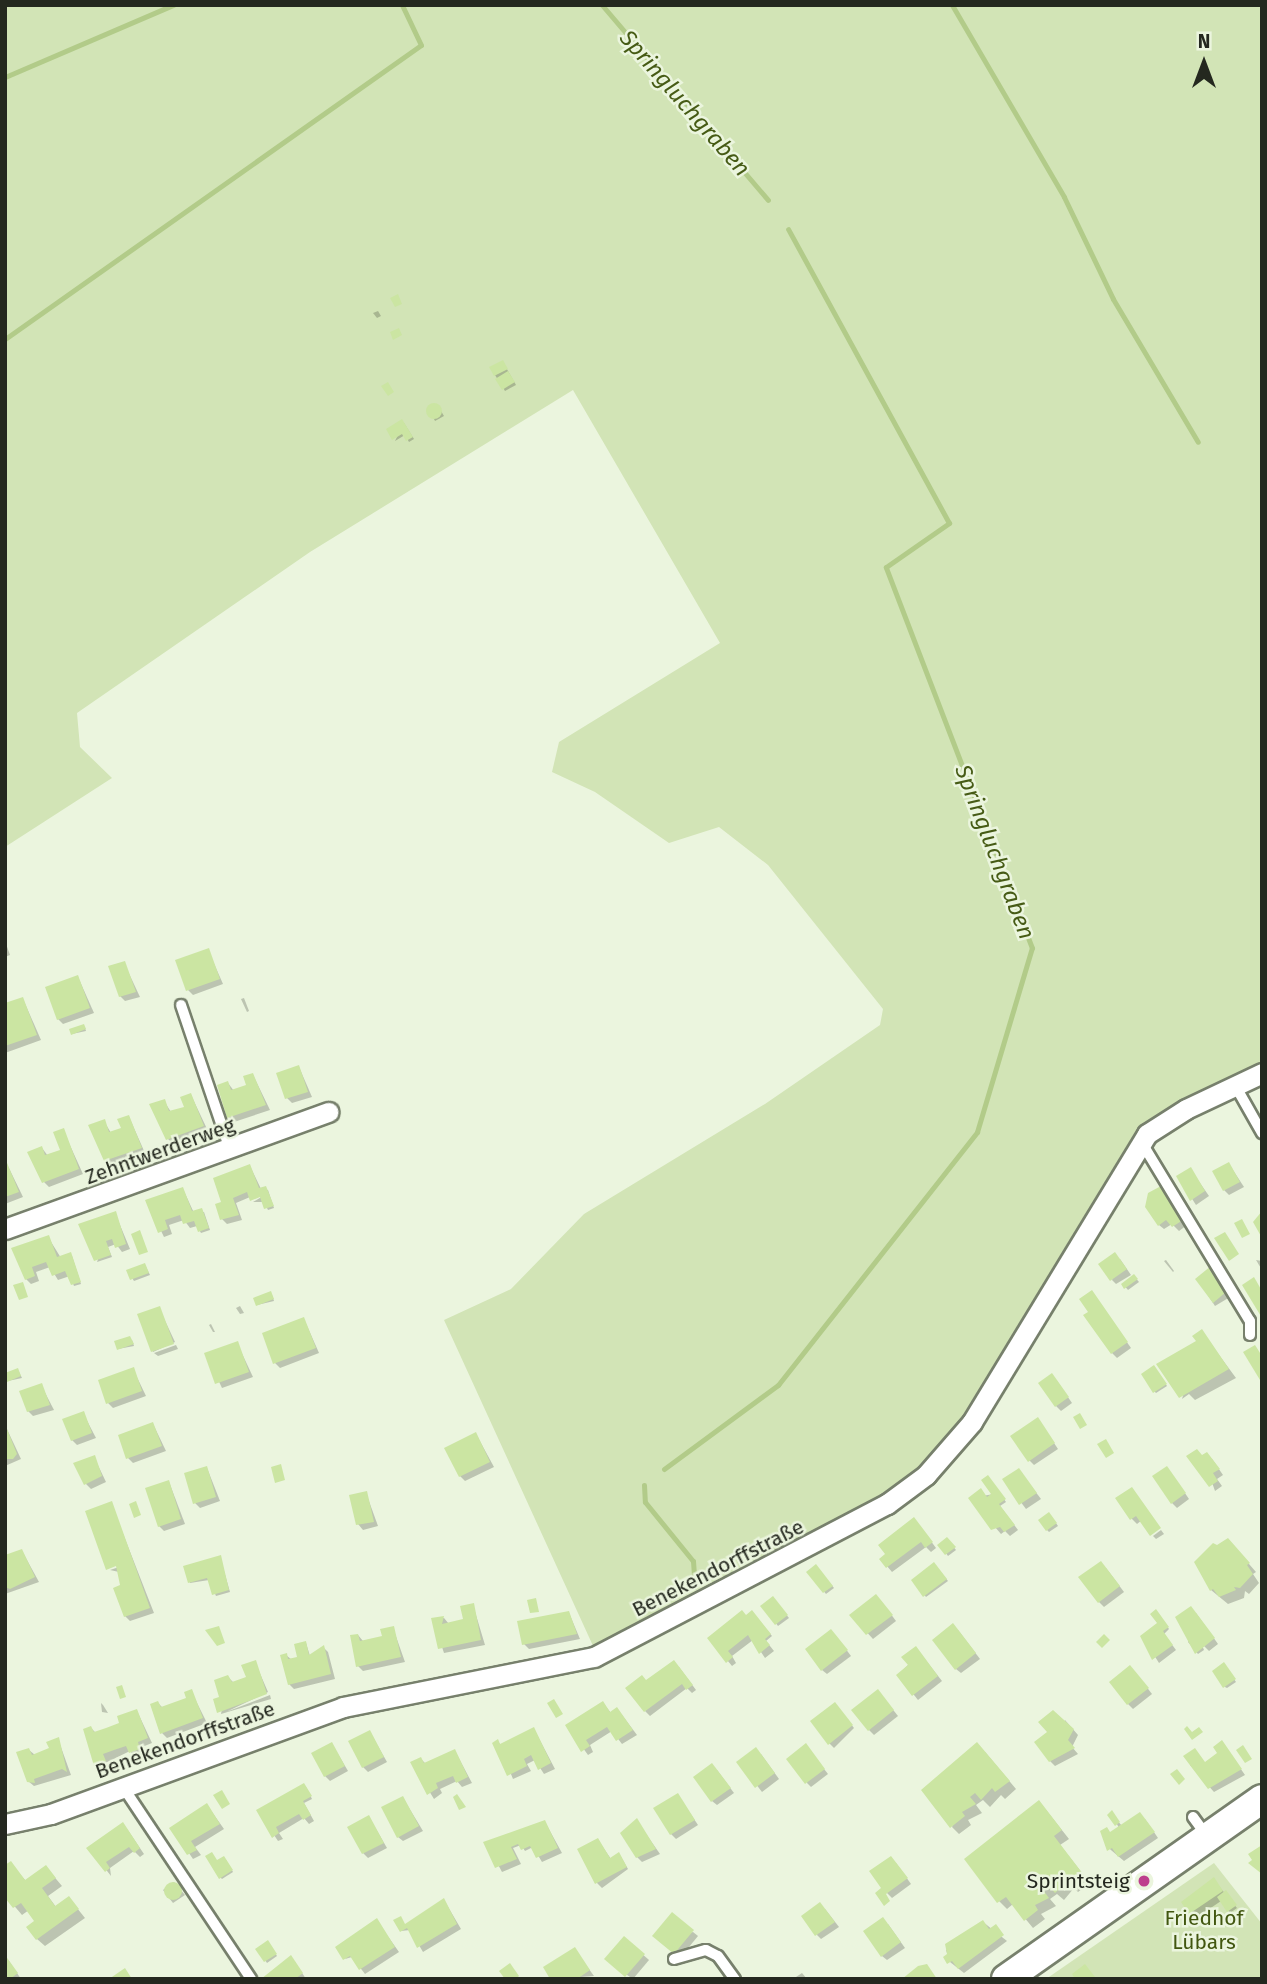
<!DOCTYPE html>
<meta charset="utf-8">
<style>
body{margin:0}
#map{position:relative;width:1267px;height:1984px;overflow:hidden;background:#ebf5de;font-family:"Fira Sans",sans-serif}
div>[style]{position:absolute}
.green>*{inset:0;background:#d2e4b6}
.shadow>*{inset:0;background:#0003}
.stream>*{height:5px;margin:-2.5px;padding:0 2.5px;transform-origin:2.5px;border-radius:2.5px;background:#b2cb89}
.building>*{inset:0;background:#cbe5a2}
.round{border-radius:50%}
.roads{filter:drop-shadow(2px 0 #77806c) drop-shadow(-2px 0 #77806c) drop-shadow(0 2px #77806c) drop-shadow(0 -2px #77806c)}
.lane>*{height:10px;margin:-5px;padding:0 5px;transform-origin:5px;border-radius:5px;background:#fff}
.street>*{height:19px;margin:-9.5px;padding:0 9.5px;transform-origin:9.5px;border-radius:9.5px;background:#fff}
.secondary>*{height:28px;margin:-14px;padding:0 14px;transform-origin:14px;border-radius:14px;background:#fff}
.dots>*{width:19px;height:19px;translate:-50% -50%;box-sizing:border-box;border:4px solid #ebf5de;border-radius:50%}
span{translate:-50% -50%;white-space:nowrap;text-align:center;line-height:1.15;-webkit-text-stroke:5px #ebf5de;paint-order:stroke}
.street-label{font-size:21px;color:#24281f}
.poi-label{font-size:21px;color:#24281f}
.right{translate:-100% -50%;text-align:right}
.park-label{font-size:21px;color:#425710}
.water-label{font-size:23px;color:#465b15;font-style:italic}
.frame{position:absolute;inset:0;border:7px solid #24281f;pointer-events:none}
.north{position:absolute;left:1169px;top:28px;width:70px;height:70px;-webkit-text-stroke:5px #ebf5de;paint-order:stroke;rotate:0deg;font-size:19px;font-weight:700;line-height:28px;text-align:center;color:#24281f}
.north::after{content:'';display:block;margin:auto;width:24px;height:32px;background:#24281f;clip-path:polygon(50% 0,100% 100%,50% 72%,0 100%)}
</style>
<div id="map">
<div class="green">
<div style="clip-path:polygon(5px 5px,1262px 5px,1262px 1065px,1156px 1119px,966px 1417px,925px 1468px,883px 1498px,594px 1648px,444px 1320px,511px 1289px,584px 1214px,765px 1104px,880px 1025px,883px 1009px,768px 865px,719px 827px,669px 843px,595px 792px,552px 772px,559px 742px,720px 643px,573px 390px,310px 552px,77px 713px,80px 747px,112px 778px,5px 847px)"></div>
<div style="clip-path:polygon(1214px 1863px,1262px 1924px,1262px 1979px,1046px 1979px)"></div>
</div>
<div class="shadow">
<div style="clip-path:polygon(378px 311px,381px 316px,377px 318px,373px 313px)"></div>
<div style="clip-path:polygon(504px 364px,516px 385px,505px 391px,495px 375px)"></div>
<div style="clip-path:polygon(438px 406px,444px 416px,435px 421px,428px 407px)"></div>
<div style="clip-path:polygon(404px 423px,414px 439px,409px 442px,405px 435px,395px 441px)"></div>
<div style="clip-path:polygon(5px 941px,10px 955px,5px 957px)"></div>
<div style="clip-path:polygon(208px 950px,223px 984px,193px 995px,188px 990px)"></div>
<div style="clip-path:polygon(124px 963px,140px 997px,125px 1001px,120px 996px)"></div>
<div style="clip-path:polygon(78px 977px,94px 1013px,63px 1024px,58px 1019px)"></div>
<div style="clip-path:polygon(244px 998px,249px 1011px,247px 1012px,241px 999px)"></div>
<div style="clip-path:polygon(23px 999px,41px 1040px,5px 1053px,5px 1005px)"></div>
<div style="clip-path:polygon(85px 1028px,86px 1031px,72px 1034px)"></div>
<div style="clip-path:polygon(299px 1067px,312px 1097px,292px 1103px,287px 1098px)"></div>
<div style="clip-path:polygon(253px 1075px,270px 1110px,234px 1122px,229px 1117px,228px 1083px,234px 1091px,248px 1086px)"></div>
<div style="clip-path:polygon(191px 1095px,208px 1131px,173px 1144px,168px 1139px,164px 1101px,171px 1112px,186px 1108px)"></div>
<div style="clip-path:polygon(129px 1117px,145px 1153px,110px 1165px,105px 1160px,104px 1121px,111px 1133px,123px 1129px)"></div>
<div style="clip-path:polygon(63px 1130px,83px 1174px,49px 1187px,44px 1182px,42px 1148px,48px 1156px,62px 1151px)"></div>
<div style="clip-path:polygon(5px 1160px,23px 1197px,5px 1204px)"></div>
<div style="clip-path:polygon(1229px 1164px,1244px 1187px,1229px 1195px,1224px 1190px)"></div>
<div style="clip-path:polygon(250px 1166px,261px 1189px,268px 1190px,274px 1208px,268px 1210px,264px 1202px,253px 1202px,268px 1193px,250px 1197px,236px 1203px,242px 1220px,227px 1224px,222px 1219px,223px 1203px)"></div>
<div style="clip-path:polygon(1191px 1170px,1209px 1196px,1196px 1205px,1178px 1177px)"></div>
<div style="clip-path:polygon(183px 1189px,194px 1213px,204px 1212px,210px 1230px,201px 1233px,197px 1226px,190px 1228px,184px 1220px,169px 1225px,172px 1234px,164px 1237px,147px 1202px)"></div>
<div style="clip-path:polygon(1165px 1193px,1187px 1225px,1179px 1231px,1172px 1224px,1164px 1229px,1159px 1225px)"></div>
<div style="clip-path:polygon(115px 1213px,130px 1249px,122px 1252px,116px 1244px,108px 1247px,112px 1257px,97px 1262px)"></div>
<div style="clip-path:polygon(48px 1237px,61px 1258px,72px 1256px,81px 1284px,74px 1286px,70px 1276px,58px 1280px,50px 1267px,36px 1272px,39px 1281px,31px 1284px,26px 1279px,14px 1249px)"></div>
<div style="clip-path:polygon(1120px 1259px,1131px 1275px,1116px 1284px,1112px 1280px)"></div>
<div style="clip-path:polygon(1166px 1260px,1174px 1271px,1173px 1272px,1164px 1261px)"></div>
<div style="clip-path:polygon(1256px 1260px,1262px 1261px,1262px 1270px)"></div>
<div style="clip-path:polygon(145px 1265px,150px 1275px,134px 1281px,128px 1271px)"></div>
<div style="clip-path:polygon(1211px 1268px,1230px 1297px,1215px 1306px,1197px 1279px)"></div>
<div style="clip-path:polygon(1134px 1276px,1139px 1282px,1128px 1290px,1123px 1284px)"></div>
<div style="clip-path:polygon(272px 1295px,274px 1301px,257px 1305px)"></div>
<div style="clip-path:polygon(240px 1306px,244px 1313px,240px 1314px,236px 1308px)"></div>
<div style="clip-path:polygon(159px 1308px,175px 1342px,153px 1352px,139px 1315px)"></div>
<div style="clip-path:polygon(1105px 1311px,1131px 1348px,1117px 1358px,1112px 1353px)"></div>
<div style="clip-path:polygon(304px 1319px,319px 1353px,280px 1368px,275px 1363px)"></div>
<div style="clip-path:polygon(211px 1324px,215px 1332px,213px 1332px,209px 1325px)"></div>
<div style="clip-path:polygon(1202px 1332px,1236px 1378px,1195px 1400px,1189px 1394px,1182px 1399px)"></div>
<div style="clip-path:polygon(132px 1340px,134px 1346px,118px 1349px)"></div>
<div style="clip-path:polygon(237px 1343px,253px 1377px,222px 1388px,206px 1354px)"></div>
<div style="clip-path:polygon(176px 1345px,178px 1349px,158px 1356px,154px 1353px)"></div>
<div style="clip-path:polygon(133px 1369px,146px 1396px,113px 1408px,108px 1403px)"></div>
<div style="clip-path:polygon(1155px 1369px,1167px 1386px,1156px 1393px,1154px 1391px)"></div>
<div style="clip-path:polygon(19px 1372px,22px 1378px,8px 1381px)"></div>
<div style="clip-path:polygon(1057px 1381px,1072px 1403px,1061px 1411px,1056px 1406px)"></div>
<div style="clip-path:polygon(41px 1385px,54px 1410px,33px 1416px,28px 1411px)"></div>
<div style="clip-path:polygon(83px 1413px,96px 1438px,77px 1445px,72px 1440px)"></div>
<div style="clip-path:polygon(153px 1424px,166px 1451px,133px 1463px,128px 1458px)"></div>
<div style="clip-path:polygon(5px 1425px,21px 1459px,5px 1466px)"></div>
<div style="clip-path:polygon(1042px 1425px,1058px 1449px,1034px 1465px,1029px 1460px)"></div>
<div style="clip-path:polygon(476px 1434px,494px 1467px,465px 1481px,460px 1476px)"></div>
<div style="clip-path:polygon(94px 1457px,106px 1482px,91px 1489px,86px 1484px)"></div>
<div style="clip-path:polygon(1203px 1457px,1212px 1459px,1223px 1475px,1217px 1479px,1222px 1486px,1215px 1491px)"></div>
<div style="clip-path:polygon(207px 1468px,220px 1501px,200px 1508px,195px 1503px)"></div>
<div style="clip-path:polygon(1019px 1470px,1041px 1499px,1026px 1509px,1004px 1480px)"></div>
<div style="clip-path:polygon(1171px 1473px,1189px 1499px,1177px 1508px,1172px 1503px)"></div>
<div style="clip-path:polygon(990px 1479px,1006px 1502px,1000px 1506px,1018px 1530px,1010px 1536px,1005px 1531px,1001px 1534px,970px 1498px,994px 1494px)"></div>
<div style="clip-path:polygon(169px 1482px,185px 1524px,164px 1531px,159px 1526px)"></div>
<div style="clip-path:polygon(1132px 1489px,1142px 1520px,1137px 1524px,1132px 1519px)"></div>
<div style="clip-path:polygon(366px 1493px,378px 1526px,363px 1530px,358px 1524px)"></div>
<div style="clip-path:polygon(111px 1503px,154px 1613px,130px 1621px,125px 1616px,119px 1572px,110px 1570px,125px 1565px)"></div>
<div style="clip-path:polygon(1051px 1516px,1058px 1526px,1049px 1532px,1047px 1530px)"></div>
<div style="clip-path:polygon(919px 1525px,936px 1548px,931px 1552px,926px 1547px,892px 1572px,881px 1559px)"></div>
<div style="clip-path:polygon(1161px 1530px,1164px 1534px,1156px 1539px,1153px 1536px)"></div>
<div style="clip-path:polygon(947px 1539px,956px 1550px,948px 1556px,940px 1545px)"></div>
<div style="clip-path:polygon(1235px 1548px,1256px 1572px,1253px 1574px,1259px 1583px,1249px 1594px,1245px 1591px,1244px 1598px,1228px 1604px,1211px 1590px,1196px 1562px)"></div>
<div style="clip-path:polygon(22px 1551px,39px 1582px,5px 1594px,5px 1559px)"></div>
<div style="clip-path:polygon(220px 1557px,230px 1592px,216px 1596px,209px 1580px,190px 1583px,185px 1567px)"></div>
<div style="clip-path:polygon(934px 1564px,948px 1581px,926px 1597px,913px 1580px)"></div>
<div style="clip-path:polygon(816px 1566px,834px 1588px,826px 1594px,808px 1572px)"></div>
<div style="clip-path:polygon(1106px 1568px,1124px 1592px,1104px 1607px,1099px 1602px)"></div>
<div style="clip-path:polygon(773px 1598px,789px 1618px,778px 1626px,763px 1606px)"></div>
<div style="clip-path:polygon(881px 1601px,896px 1621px,873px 1639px,851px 1615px)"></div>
<div style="clip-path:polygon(473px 1605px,485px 1645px,444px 1653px,433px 1620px,444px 1618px,449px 1624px,465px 1621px)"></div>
<div style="clip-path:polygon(752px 1612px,772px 1636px,766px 1641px,774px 1651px,765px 1658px,753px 1640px,732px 1656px,736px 1663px,732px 1666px,709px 1638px)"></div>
<div style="clip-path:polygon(569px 1613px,580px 1639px,529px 1649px,524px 1644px)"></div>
<div style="clip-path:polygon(1158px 1613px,1169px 1629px,1164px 1634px,1176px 1650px,1159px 1663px,1142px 1636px,1159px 1623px)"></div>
<div style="clip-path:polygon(1196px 1613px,1218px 1644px,1209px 1651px,1201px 1643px,1204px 1650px,1198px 1654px,1188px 1642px)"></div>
<div style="clip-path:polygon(393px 1628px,405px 1662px,363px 1671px,358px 1666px,358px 1635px,363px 1641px,384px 1638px)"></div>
<div style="clip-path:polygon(958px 1630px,980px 1659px,961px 1673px,956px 1669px)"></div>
<div style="clip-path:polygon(836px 1636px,851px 1656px,827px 1674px,822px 1670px)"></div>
<div style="clip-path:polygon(306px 1643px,310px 1656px,323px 1647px,328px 1652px,335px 1679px,294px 1689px,289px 1684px,286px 1655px,292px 1660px,301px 1658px)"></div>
<div style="clip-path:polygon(920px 1653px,942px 1681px,918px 1700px,898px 1675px)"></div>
<div style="clip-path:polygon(255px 1662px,268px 1692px,226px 1712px,270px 1695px,271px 1699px,221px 1714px,228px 1677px,234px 1683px,248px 1678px)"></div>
<div style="clip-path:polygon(679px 1667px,696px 1690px,692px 1693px,687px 1688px,650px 1716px,645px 1711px)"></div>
<div style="clip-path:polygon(1226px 1667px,1236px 1682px,1227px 1688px,1225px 1687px)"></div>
<div style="clip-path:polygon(1135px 1672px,1152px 1694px,1133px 1709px,1128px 1704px)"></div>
<div style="clip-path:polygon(191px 1691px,207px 1723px,167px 1738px,162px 1733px,158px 1703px,163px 1708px,188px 1699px)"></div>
<div style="clip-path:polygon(882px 1696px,898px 1716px,874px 1735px,869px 1730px)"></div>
<div style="clip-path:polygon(101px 1703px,103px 1705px,108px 1713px,102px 1712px)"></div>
<div style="clip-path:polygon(603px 1703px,611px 1713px,622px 1715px,637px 1735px,622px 1744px,612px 1731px,590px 1745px,593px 1752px,588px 1755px,567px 1726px)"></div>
<div style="clip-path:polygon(835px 1704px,854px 1728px,834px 1748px,829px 1743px)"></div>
<div style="clip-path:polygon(137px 1711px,152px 1743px,142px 1747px,144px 1754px,135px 1757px,130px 1751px,97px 1767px,91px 1728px,96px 1733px,121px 1724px)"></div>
<div style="clip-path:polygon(1065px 1720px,1078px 1735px,1072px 1747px,1078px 1754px,1055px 1766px,1050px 1761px)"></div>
<div style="clip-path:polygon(534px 1729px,555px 1769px,544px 1774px,535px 1760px,527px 1764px,531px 1771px,513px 1779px,498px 1742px,501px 1745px)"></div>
<div style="clip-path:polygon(370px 1732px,387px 1762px,368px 1772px,363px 1767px)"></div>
<div style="clip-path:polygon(58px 1739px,71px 1775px,34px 1786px,28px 1781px,29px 1750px,35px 1755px,51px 1750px)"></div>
<div style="clip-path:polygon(1222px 1742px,1245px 1775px,1214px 1792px,1190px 1765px,1205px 1763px,1220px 1753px)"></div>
<div style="clip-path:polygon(332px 1744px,348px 1771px,330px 1781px,325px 1776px)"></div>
<div style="clip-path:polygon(455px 1751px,472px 1783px,462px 1787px,457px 1781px,440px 1789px,442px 1793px,434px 1799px,412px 1763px,421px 1759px,426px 1764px)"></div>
<div style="clip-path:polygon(810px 1751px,828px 1774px,811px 1787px,807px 1783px)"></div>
<div style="clip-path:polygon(985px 1752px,1016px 1789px,1005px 1799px,1001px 1795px,990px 1807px,983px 1800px,976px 1805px,982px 1813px,968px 1820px,971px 1825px,959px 1834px,952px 1827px)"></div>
<div style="clip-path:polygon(761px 1754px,779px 1779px,762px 1792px,739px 1762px)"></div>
<div style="clip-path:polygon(717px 1770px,734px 1793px,717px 1805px,712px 1801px)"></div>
<div style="clip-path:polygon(306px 1787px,312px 1799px,304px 1803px,314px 1821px,309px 1824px,304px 1818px,279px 1833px,283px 1839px,278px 1841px,258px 1811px)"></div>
<div style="clip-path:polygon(678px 1795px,698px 1825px,676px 1839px,671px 1834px)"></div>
<div style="clip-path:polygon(403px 1798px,423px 1831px,403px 1841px,398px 1837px)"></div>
<div style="clip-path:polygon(207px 1805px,224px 1829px,195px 1847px,201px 1855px,193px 1859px,172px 1828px)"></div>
<div style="clip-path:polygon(1046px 1810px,1069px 1839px,1060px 1845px,1090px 1883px,1078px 1892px,1074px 1888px,1064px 1900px,1057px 1894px,1050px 1899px,1056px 1906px,1041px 1914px,1045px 1919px,1033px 1928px,1013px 1904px,1007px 1909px,999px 1901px)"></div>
<div style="clip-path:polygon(1111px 1813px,1122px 1826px,1145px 1819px,1158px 1838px,1124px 1861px,1105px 1845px,1119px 1828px)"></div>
<div style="clip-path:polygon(369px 1817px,387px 1848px,368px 1858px,363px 1853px)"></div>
<div style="clip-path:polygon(637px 1821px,660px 1854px,642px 1862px,637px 1857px)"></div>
<div style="clip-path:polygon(545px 1822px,562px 1853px,542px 1862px,533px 1847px,525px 1851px,521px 1845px,513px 1848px,521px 1864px,502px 1872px,486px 1842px)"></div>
<div style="clip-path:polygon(127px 1829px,144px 1854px,140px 1857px,134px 1851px,110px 1868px,111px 1876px,89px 1848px)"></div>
<div style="clip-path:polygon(598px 1840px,611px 1859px,621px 1857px,628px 1869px,602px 1888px,597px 1883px)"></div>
<div style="clip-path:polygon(226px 1860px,233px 1872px,222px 1879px,220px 1877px)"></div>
<div style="clip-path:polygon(896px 1863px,911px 1884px,892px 1898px,887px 1893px)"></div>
<div style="clip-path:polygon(11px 1864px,26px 1881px,46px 1867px,62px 1886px,48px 1896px,56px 1907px,69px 1898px,85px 1918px,45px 1946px,37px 1939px,37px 1921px,29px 1910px,22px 1915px,5px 1895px)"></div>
<div style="clip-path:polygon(174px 1882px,185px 1895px,173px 1903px,163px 1890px)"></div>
<div style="clip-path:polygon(1218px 1885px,1237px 1908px,1230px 1913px,1221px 1901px,1196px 1918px,1183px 1902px)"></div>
<div style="clip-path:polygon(444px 1900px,461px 1929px,423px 1952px,410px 1930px,401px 1931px)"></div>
<div style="clip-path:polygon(825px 1909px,839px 1927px,821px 1939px,817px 1935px)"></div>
<div style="clip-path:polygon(377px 1921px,399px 1952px,365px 1974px,352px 1957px,345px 1959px)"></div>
<div style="clip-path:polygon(983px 1922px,1007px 1941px,964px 1973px,950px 1962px,946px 1950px)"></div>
<div style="clip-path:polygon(888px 1924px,905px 1948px,887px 1960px,882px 1956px)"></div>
<div style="clip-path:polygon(693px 1932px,698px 1936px,680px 1958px,659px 1941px)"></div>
<div style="clip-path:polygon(624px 1938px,649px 1960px,633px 1979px,611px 1964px)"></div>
<div style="clip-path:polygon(269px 1944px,277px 1956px,267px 1963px,257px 1949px)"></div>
<div style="clip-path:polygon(575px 1950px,594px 1976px,552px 1979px)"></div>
<div style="clip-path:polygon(9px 1961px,21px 1979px,5px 1979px)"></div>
<div style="clip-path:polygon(295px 1962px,306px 1979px,265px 1979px)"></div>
<div style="clip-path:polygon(802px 1973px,807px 1979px,793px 1979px)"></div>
</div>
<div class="stream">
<div style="left:602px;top:5px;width:256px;rotate:49.6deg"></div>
<div style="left:952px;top:5px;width:222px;rotate:59.7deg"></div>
<div style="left:1064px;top:197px;width:113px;rotate:64.3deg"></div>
<div style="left:1113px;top:299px;width:166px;rotate:59.3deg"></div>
<div style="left:5px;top:77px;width:183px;rotate:-23.2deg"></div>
<div style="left:5px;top:339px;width:509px;rotate:-35.25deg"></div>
<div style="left:421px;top:45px;width:44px;rotate:-115.4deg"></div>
<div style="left:664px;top:1469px;width:142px;rotate:-36.4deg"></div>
<div style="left:778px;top:1385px;width:322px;rotate:-51.8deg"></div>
<div style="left:977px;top:1132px;width:192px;rotate:-73.4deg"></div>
<div style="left:1032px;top:948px;width:408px;rotate:-111deg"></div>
<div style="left:886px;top:567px;width:77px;rotate:-34.9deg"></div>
<div style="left:949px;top:523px;width:335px;rotate:-118.7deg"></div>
<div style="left:644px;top:1485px;width:17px;rotate:87deg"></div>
<div style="left:645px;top:1502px;width:76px;rotate:50.9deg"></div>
<div style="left:693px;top:1561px;width:26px;rotate:86deg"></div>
</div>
<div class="building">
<div style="clip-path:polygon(398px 294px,402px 304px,395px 307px,390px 298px)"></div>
<div style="clip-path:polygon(399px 328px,402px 335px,393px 340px,390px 332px)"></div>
<div style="clip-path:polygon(503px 360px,508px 369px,494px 376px,489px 367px)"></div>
<div style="clip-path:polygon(508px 371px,515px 382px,502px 390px,495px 379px)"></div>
<div style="clip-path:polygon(388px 382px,394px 392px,388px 396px,381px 386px)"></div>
<div class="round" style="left:426px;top:403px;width:16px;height:16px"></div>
<div style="clip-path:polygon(402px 419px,413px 437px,406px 441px,402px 434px,392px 440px,386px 429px)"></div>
<div style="clip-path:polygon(209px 948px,220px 979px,186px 991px,175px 960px)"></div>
<div style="clip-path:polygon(125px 961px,136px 992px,119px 997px,108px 966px)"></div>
<div style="clip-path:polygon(78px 975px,90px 1008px,57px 1020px,45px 987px)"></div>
<div style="clip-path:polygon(23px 997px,37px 1035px,5px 1046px,5px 1003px)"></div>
<div style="clip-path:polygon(84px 1024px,86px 1029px,71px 1035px,69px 1029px)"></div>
<div style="clip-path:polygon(299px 1065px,308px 1092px,285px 1099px,276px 1073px)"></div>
<div style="clip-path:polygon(253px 1073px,266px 1105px,227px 1118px,217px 1085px,228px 1081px,231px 1090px,246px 1085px,243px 1076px)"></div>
<div style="clip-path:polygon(191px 1093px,204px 1126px,166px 1140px,149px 1104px,165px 1099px,169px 1111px,184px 1107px,180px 1097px)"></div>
<div style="clip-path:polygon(129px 1115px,142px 1148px,104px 1161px,88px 1125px,105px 1119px,109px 1132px,121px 1128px,117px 1119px)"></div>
<div style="clip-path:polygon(64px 1128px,79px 1169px,42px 1183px,27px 1152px,42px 1146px,45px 1155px,60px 1150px,53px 1132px)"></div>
<div style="clip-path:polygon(5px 1158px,19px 1192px,5px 1197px)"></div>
<div style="clip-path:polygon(1229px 1162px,1240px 1182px,1223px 1191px,1212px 1171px)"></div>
<div style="clip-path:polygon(250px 1164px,259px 1188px,266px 1186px,274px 1206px,264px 1209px,260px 1197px,250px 1201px,247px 1192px,233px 1198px,239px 1215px,220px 1220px,215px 1204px,221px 1202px,213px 1178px)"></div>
<div style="clip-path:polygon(1191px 1167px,1205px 1191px,1190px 1201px,1176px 1176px)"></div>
<div style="clip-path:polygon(1161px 1186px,1183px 1220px,1172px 1227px,1166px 1220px,1158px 1226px,1145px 1207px,1148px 1193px)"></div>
<div style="clip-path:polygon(183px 1187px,192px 1211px,202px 1208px,209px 1228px,198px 1232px,194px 1221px,183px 1224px,180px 1215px,165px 1220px,168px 1229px,158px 1233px,145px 1200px)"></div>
<div style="clip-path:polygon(116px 1211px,126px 1244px,115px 1248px,112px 1239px,106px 1241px,111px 1255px,94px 1261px,78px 1224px)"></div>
<div style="clip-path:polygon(1262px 1211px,1262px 1238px,1253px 1222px)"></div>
<div style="clip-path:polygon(1242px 1219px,1250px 1234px,1242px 1238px,1234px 1223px)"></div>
<div style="clip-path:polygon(140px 1230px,148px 1252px,139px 1255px,131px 1234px)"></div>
<div style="clip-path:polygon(1225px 1232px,1239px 1254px,1229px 1261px,1214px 1238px)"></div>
<div style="clip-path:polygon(49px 1235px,57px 1257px,71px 1252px,81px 1282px,71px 1285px,65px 1271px,52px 1276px,46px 1262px,32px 1267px,35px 1276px,25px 1280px,11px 1248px)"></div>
<div style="clip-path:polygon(1115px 1252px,1127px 1269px,1110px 1281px,1098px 1264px)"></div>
<div style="clip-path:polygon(145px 1263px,149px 1273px,130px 1280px,126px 1270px)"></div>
<div style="clip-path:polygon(1211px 1266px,1226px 1292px,1213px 1303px,1195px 1279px)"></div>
<div style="clip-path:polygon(1134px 1274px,1138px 1279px,1124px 1289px,1121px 1284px)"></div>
<div style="clip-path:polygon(1254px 1277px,1262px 1291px,1262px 1318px,1242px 1285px)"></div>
<div style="clip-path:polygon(23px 1282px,28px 1297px,19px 1300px,13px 1285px)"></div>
<div style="clip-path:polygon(1092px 1290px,1128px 1342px,1111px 1354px,1083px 1315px,1088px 1312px,1079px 1299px)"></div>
<div style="clip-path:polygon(271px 1291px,274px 1299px,256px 1306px,253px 1298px)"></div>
<div style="clip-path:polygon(160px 1306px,174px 1344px,151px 1352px,137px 1314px)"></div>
<div style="clip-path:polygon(304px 1317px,316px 1348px,273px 1364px,262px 1333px)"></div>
<div style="clip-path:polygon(1202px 1329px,1229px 1369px,1179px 1398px,1156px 1364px,1196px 1341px,1192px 1336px)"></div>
<div style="clip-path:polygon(130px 1336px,134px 1344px,117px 1350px,114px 1341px)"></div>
<div style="clip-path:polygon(238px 1341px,249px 1372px,215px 1384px,204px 1353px)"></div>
<div style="clip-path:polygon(1255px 1345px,1262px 1356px,1260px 1380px,1243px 1352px)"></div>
<div style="clip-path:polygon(1154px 1365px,1167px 1384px,1153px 1393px,1141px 1374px)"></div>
<div style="clip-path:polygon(134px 1367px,142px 1391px,106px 1404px,98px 1380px)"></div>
<div style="clip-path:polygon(18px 1368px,21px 1376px,7px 1382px,5px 1373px)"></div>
<div style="clip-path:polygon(1052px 1373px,1069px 1397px,1055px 1407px,1038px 1383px)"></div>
<div style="clip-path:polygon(42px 1383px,50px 1405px,27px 1412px,19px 1391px)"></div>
<div style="clip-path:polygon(84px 1411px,92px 1433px,71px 1441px,62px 1419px)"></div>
<div style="clip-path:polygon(1080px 1413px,1087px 1425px,1080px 1429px,1073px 1417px)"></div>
<div style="clip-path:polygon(1038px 1417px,1055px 1443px,1028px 1462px,1010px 1436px)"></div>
<div style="clip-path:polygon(153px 1422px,162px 1446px,126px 1459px,118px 1435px)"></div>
<div style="clip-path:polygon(5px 1424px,17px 1454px,13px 1459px,5px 1459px)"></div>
<div style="clip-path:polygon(476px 1432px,490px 1462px,459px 1477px,444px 1448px)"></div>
<div style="clip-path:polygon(1106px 1439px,1114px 1453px,1106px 1458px,1097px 1444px)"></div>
<div style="clip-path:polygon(1197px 1449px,1202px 1455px,1207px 1452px,1220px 1469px,1213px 1473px,1218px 1481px,1209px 1487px,1186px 1456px)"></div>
<div style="clip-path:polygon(95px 1455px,102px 1476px,84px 1485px,73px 1463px)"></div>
<div style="clip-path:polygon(281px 1464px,285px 1480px,275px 1483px,271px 1467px)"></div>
<div style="clip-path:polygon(207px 1466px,216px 1497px,193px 1504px,184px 1473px)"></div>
<div style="clip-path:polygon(1167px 1466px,1186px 1493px,1171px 1504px,1152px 1476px)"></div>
<div style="clip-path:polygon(1019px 1468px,1037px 1493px,1019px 1505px,1002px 1479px)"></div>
<div style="clip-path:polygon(988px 1475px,1006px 1499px,999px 1504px,1015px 1525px,1004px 1532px,1000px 1527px,991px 1530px,968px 1498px,981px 1488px,987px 1497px,991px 1494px,981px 1480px)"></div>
<div style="clip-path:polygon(169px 1480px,181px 1519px,158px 1527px,145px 1488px)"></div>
<div style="clip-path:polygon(1132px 1487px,1161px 1528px,1150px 1536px,1136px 1516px,1130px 1520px,1115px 1498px)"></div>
<div style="clip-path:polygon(367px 1491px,374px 1522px,356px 1525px,349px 1495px)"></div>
<div style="clip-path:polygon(112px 1501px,150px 1608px,124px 1617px,113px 1588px,120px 1585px,116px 1566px,106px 1570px,85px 1511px)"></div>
<div style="clip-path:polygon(136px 1501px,141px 1515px,134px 1518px,129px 1504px)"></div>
<div style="clip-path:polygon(1049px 1512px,1057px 1523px,1046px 1531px,1038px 1520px)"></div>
<div style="clip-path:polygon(914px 1517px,933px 1542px,925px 1548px,921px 1542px,886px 1568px,879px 1559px,885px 1554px,878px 1545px)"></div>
<div style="clip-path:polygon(947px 1537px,956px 1547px,945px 1555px,937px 1545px)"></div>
<div style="clip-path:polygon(1228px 1538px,1250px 1563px,1247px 1565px,1253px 1574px,1240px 1588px,1234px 1587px,1236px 1590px,1219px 1597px,1213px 1589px,1210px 1591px,1194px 1562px,1213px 1543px,1217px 1545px)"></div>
<div style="clip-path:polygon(22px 1549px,35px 1577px,10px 1589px,5px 1587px,5px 1555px)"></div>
<div style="clip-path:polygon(221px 1555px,229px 1590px,212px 1595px,207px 1578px,188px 1583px,183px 1566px)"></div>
<div style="clip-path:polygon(1101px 1561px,1120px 1586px,1098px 1603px,1078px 1577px)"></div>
<div style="clip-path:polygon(934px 1562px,947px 1579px,923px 1597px,911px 1580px)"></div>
<div style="clip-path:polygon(816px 1564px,833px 1586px,823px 1593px,806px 1572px)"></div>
<div style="clip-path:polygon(876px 1594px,893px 1615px,866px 1635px,849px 1615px)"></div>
<div style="clip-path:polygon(773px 1596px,788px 1615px,775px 1625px,760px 1606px)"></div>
<div style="clip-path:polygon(536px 1598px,539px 1612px,530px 1613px,527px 1600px)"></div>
<div style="clip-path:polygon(474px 1603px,481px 1640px,438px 1649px,431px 1618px,444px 1616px,442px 1624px,463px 1619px,460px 1606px)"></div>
<div style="clip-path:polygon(1191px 1606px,1215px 1638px,1195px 1654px,1175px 1617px)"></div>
<div style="clip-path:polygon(1156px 1609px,1169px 1627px,1163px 1631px,1173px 1645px,1152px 1660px,1140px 1636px,1157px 1623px,1150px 1614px)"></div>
<div style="clip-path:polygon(742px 1610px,746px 1615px,752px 1610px,771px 1634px,765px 1639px,770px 1645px,759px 1654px,748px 1635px,728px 1651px,733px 1657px,726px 1663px,707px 1638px)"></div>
<div style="clip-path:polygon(569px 1611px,577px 1634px,522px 1645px,517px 1621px)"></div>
<div style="clip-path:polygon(953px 1623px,976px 1653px,955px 1670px,932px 1640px)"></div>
<div style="clip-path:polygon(219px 1626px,225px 1643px,217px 1646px,205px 1630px)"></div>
<div style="clip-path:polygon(394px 1626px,401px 1657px,356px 1667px,350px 1635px,358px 1634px,360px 1641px,382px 1636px,380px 1629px)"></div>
<div style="clip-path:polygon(831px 1629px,848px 1650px,821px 1671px,805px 1649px)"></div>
<div style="clip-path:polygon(1104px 1634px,1110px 1640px,1102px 1648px,1096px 1642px)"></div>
<div style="clip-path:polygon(306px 1641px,309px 1655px,324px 1645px,331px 1674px,288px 1685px,280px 1655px,287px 1653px,288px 1659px,297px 1657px,294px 1644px)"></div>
<div style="clip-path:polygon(916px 1646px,938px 1676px,912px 1696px,896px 1675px,908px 1665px,901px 1657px)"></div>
<div style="clip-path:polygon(256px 1660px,267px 1694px,217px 1713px,213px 1699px,219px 1697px,214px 1680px,228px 1675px,232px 1682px,246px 1677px,241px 1665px)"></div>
<div style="clip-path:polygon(674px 1660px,693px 1685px,686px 1690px,682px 1684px,644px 1712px,625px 1688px,642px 1675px,646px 1680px)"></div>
<div style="clip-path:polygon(1224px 1662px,1236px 1679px,1223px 1688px,1212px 1671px)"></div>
<div style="clip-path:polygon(1130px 1665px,1149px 1688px,1127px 1705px,1109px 1682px)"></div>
<div style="clip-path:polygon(122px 1685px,126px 1697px,120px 1699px,116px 1687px)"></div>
<div style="clip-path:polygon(192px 1689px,203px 1718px,160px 1734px,150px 1704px,158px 1701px,161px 1707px,186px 1698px,184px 1692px)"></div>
<div style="clip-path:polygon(878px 1689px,894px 1710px,868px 1731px,851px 1710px)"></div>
<div style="clip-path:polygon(554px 1699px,563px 1714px,556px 1718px,547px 1703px)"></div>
<div style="clip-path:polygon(603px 1701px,610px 1712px,617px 1707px,633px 1730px,616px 1741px,607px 1727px,586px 1740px,590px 1746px,581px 1752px,565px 1725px)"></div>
<div style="clip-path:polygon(835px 1702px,853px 1725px,828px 1745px,810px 1721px)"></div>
<div style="clip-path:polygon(137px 1709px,148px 1738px,138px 1742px,140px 1749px,129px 1753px,126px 1746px,114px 1750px,103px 1754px,106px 1761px,94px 1766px,83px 1729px,91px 1726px,94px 1732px,106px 1728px,119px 1723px,117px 1716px)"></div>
<div style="clip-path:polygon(1053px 1710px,1074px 1729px,1068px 1740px,1075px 1748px,1049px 1762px,1034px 1742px,1047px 1732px,1038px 1722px)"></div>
<div style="clip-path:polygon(1187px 1726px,1192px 1732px,1199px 1727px,1203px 1732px,1192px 1740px,1184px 1729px)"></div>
<div style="clip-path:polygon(534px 1727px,551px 1763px,538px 1770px,531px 1755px,524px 1759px,527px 1766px,507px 1776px,492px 1743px,498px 1739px,500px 1744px)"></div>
<div style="clip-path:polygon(370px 1730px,384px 1757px,362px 1768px,348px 1741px)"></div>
<div style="clip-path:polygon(59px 1737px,67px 1772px,62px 1769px,34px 1779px,35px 1783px,27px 1782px,16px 1752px,29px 1748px,32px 1755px,49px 1748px,46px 1742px)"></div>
<div style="clip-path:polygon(1222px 1740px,1242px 1769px,1208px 1789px,1183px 1756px,1195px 1748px,1205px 1762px,1217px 1753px,1213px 1747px)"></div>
<div style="clip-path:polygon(332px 1742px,345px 1766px,324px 1777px,311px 1753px)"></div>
<div style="clip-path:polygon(977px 1742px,1010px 1781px,995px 1792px,992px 1788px,981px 1800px,975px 1793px,970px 1797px,976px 1804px,962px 1812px,965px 1816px,950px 1828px,921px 1790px)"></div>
<div style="clip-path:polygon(806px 1743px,825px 1769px,805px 1784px,786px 1759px)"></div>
<div style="clip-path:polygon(1243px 1745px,1252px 1759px,1245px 1763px,1236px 1750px)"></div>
<div style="clip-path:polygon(756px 1747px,775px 1773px,755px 1788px,736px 1762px)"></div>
<div style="clip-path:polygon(455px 1749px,468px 1777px,456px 1783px,453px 1776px,436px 1783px,438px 1788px,427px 1795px,410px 1762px,421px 1757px,424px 1763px)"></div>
<div style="clip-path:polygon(712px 1763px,731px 1788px,711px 1802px,693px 1777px)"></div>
<div style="clip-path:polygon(1177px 1769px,1185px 1779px,1179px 1785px,1170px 1774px)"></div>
<div style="clip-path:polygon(304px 1783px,312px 1796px,303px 1801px,311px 1815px,303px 1820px,299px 1814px,276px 1827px,279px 1833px,272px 1838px,256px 1810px)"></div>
<div style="clip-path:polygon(222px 1790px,230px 1804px,222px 1809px,213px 1795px)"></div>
<div style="clip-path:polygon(678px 1793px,695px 1820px,670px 1835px,653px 1808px)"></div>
<div style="clip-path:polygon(457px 1794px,466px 1807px,459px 1810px,453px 1797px)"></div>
<div style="clip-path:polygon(403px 1796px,419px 1826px,397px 1838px,381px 1807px)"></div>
<div style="clip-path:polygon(1039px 1800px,1062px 1830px,1054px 1836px,1083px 1874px,1069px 1886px,1066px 1882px,1055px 1893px,1049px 1886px,1043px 1890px,1049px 1898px,1035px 1905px,1038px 1910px,1024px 1921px,1006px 1897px,997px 1903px,964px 1859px)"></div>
<div style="clip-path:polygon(207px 1803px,220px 1824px,191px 1841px,197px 1850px,187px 1855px,169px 1828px)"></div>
<div style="clip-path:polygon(1112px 1810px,1120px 1822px,1115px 1826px,1107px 1815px)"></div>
<div style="clip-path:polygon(1140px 1812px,1155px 1832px,1118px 1857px,1112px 1848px,1107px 1851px,1100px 1831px,1107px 1827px,1110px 1832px)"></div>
<div style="clip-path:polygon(369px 1815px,384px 1843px,362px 1854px,347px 1827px)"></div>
<div style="clip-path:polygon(637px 1818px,656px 1849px,636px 1858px,620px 1833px)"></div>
<div style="clip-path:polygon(545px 1820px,558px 1848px,536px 1858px,530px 1846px,521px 1850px,518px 1844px,511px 1847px,517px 1859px,495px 1868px,483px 1842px)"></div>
<div style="clip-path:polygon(123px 1822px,140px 1848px,134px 1853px,129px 1847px,106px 1862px,110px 1868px,105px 1872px,86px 1848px)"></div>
<div style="clip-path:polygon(598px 1838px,610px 1858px,619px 1852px,627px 1867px,595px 1884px,577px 1849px)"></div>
<div style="clip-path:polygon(1262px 1845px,1262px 1874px,1248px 1863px,1252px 1860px,1248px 1854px)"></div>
<div style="clip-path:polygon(212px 1852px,217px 1860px,224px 1856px,233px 1870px,219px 1879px,205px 1856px)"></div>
<div style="clip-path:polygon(891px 1856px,908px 1878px,886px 1894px,890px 1901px,884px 1906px,875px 1893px,881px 1888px,869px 1871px)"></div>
<div style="clip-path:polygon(11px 1861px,25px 1880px,46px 1865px,56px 1878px,42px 1888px,55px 1906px,69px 1896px,79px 1909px,36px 1940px,26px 1927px,34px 1921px,21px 1903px,13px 1908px,5px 1898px,5px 1865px)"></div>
<div style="clip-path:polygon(1214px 1877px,1223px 1891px,1189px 1914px,1181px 1902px)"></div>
<div class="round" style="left:164px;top:1882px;width:18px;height:18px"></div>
<div style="clip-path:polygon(1226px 1890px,1237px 1905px,1227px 1912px,1217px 1897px)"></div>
<div style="clip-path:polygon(444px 1898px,457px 1924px,417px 1948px,407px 1928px,400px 1932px,393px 1920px,401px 1916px,405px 1924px)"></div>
<div style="clip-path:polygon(820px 1902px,835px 1922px,815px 1936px,801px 1916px)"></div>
<div style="clip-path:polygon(672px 1912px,694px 1930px,674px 1954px,652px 1936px)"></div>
<div style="clip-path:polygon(883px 1917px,901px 1942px,881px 1957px,863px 1931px)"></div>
<div style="clip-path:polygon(377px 1918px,395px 1947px,359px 1970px,350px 1956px,343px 1960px,335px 1947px)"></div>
<div style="clip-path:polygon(983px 1920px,989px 1929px,996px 1924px,1004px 1935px,958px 1969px,952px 1961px,947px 1964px,943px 1957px,947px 1954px,945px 1944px)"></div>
<div style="clip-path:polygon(624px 1936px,645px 1954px,625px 1977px,604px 1959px)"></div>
<div style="clip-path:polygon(268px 1940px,277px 1954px,264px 1962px,255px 1949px)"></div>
<div style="clip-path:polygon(575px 1947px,590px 1970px,577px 1979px,550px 1979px,543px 1967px)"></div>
<div style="clip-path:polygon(5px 1955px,18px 1973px,10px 1979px,5px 1979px)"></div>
<div style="clip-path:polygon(291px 1955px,303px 1973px,295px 1979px,261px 1979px)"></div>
<div style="clip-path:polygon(510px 1963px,519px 1976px,516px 1979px,505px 1979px,499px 1971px)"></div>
<div style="clip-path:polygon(927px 1964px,937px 1979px,902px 1979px,918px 1966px)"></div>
<div style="clip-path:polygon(1085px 1964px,1095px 1977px,1075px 1979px,1072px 1974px)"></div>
<div style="clip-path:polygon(125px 1968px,132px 1979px,109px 1979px)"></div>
</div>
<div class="roads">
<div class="lane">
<div style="left:181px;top:1005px;width:153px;rotate:71.3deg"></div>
<div style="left:1236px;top:1087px;width:53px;rotate:60.5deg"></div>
<div style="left:1142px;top:1143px;width:208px;rotate:58.8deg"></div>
<div style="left:1250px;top:1321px;width:14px;rotate:90deg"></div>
<div style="left:123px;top:1787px;width:231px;rotate:56.3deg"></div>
<div style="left:1193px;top:1817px;width:24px;rotate:54deg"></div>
<div style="left:674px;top:1959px;width:33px;rotate:-16deg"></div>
<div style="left:706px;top:1950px;width:13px;rotate:27deg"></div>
<div style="left:718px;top:1956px;width:29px;rotate:54deg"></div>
</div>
<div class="street">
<div style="left:5px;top:1229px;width:344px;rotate:-19.9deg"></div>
<div style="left:5px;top:1824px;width:47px;rotate:-12.3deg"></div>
<div style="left:51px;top:1814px;width:311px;rotate:-20.1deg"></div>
<div style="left:343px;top:1707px;width:256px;rotate:-11.3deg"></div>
<div style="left:594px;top:1657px;width:331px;rotate:-27.6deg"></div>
<div style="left:887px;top:1504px;width:49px;rotate:-36.6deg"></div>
<div style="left:926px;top:1475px;width:70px;rotate:-49deg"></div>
<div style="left:972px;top:1422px;width:337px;rotate:-58.7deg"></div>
<div style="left:1147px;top:1134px;width:46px;rotate:-32.7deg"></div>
<div style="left:1186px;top:1109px;width:84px;rotate:-25.3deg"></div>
</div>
<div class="secondary">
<div style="left:1006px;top:1979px;width:313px;rotate:-35.1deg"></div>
</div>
</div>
<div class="dots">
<div style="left:1144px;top:1881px;background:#bd3f8d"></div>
</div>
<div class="street-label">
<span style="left:160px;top:1151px;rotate:-20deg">Zehntwerderweg</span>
<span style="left:718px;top:1568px;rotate:-27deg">Benekendorffstraße</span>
<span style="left:185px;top:1740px;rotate:-20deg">Benekendorffstraße</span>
</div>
<div class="poi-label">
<span class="right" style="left:1130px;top:1881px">Sprintsteig</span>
</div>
<div class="park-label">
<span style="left:1204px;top:1930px">Friedhof<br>Lübars</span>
</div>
<div class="water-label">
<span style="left:685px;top:103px;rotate:49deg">Springluchgraben</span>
<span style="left:995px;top:852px;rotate:69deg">Springluchgraben</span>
</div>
<div class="frame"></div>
<div class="north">N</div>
</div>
